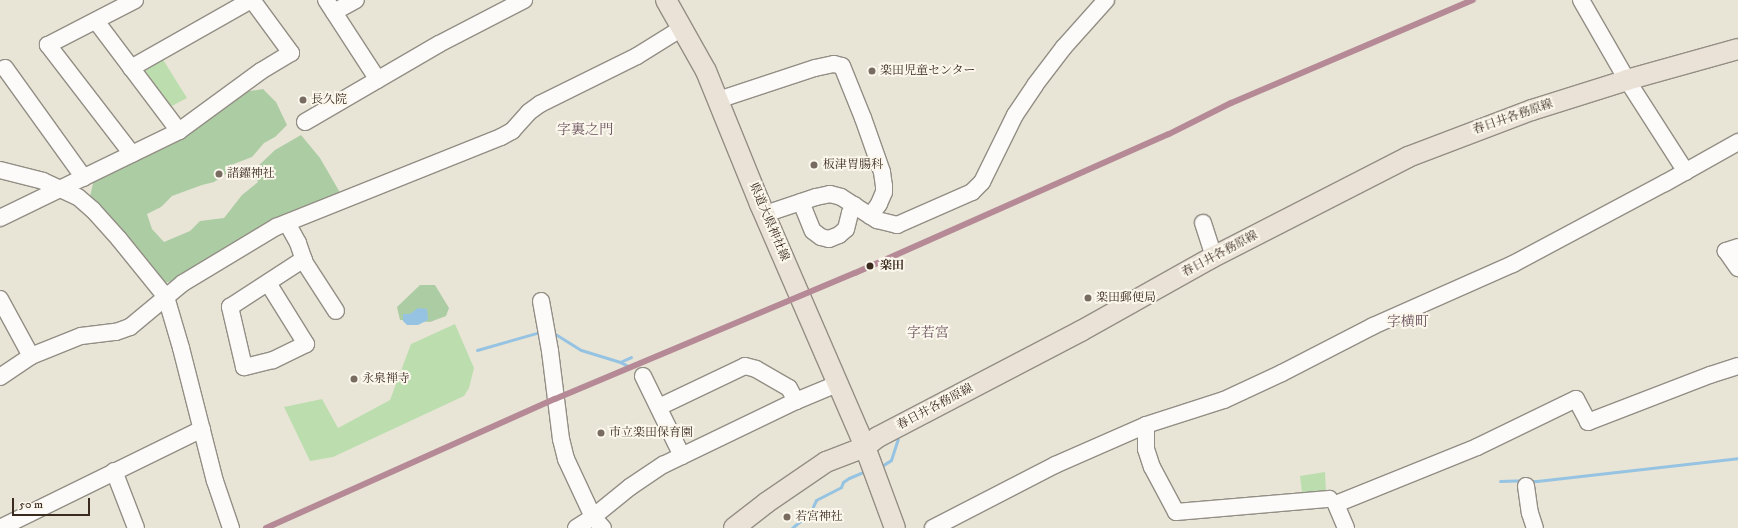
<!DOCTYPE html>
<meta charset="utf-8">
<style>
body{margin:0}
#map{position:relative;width:1738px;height:528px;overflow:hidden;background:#e8e5d7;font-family:"IM FELL DW Pica","Noto Serif JP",serif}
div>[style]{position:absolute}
.green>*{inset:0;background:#bcdeaf}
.forest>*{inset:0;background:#accca4}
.water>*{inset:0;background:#96c3e2}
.stream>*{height:3px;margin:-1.5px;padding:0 1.5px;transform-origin:1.5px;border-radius:1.5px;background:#96c3e2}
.roads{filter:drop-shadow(1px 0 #938e85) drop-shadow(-1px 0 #938e85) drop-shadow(0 1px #938e85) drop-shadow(0 -1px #938e85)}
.minor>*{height:16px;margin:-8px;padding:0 8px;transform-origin:8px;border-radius:8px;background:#fcfbf9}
.major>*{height:20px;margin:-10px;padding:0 10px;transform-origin:10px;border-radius:10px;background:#ebe2d7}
.rail-1>*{height:6px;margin:-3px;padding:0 3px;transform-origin:3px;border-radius:3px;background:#b58a96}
.dots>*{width:11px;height:11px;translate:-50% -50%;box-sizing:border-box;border:2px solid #fbf7ec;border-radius:50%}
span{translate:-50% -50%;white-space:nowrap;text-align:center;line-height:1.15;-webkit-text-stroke:4px #fbf7ec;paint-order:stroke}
.poi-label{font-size:12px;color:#3b2a1e}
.left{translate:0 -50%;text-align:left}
.street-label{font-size:12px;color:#3b2a1e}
.stop-label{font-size:12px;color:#3b2a1e;font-weight:700}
.quarter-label{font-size:14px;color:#69515c}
.scale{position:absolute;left:12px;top:498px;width:78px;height:18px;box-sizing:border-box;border:2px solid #3b2a1e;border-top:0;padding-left:5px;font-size:12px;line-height:14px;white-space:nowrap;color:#3b2a1e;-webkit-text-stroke:3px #fbf7ec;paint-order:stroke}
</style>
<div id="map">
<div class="green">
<div style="clip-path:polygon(162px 58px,187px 98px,168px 108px,142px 70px)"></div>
<div style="clip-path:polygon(455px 324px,474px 368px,469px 388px,464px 396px,333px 457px,310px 461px,284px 407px,322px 399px,338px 428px,390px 400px,411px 344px)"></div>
<div style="clip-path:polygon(1325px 472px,1326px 492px,1302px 492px,1300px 476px)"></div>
</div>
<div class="forest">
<div style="clip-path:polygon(263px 89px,276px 102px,287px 125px,275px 137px,264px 143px,252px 157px,231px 165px,226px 174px,214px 182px,202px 185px,172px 196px,161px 207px,147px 214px,152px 229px,164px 242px,190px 231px,200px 221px,224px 218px,242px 195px,258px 182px,252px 172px,275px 150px,301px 135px,320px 158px,342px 196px,183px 278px,161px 284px,89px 201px,94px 179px,237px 93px)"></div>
<div style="clip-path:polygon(420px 285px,435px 285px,449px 308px,446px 316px,430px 322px,400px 320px,397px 307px)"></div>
</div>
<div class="water">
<div style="clip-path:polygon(418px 308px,427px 309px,428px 320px,418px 325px,407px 325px,403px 321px,403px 314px,410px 314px)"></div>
</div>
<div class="stream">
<div style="left:552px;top:332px;width:34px;rotate:32deg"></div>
<div style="left:581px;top:350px;width:41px;rotate:17.1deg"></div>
<div style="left:620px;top:362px;width:12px;rotate:-24deg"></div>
<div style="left:477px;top:350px;width:66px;rotate:-15.9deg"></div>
<div style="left:620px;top:362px;width:7px;rotate:27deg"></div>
<div style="left:880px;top:467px;width:13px;rotate:-32deg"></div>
<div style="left:891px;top:460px;width:22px;rotate:-72deg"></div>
<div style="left:1500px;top:481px;width:24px;rotate:-2deg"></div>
<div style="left:1529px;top:481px;width:8px"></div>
<div style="left:1537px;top:481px;width:202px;rotate:-6.5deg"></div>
<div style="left:792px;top:528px;width:23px;rotate:-40deg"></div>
<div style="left:810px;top:513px;width:14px;rotate:-65deg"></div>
<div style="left:816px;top:500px;width:28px;rotate:-27deg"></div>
<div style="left:841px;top:487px;width:5px;rotate:-68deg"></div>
<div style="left:843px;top:482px;width:7px;rotate:-34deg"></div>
<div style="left:849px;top:478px;width:15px;rotate:-23deg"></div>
</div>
<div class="roads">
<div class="minor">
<div style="left:326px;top:0;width:95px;rotate:57deg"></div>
<div style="left:1581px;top:0;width:92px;rotate:60.1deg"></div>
<div style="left:1627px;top:80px;width:109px;rotate:57.3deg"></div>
<div style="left:334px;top:12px;width:25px;rotate:-29deg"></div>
<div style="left:96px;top:21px;width:138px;rotate:53deg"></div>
<div style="left:5px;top:68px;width:135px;rotate:54.3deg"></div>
<div style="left:131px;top:68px;width:138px;rotate:-29.5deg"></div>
<div style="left:718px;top:100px;width:102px;rotate:-18.3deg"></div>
<div style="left:815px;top:68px;width:19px;rotate:-12deg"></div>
<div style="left:834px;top:64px;width:8px;rotate:14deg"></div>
<div style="left:842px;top:66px;width:56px;rotate:68deg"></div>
<div style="left:863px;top:118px;width:57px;rotate:70.6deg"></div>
<div style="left:882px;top:172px;width:14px;rotate:82deg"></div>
<div style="left:884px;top:186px;width:6px;rotate:90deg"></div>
<div style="left:884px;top:192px;width:13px;rotate:113deg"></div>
<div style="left:879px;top:204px;width:15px;rotate:127deg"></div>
<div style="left:305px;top:122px;width:155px;rotate:-30.2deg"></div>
<div style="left:439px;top:44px;width:96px;rotate:-27.4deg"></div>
<div style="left:132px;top:154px;width:138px;rotate:-127.6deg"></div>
<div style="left:48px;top:45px;width:98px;rotate:-27.3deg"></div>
<div style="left:0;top:170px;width:44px;rotate:14.3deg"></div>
<div style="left:43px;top:181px;width:38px;rotate:25deg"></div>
<div style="left:78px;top:197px;width:20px;rotate:41deg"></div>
<div style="left:93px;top:210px;width:39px;rotate:48deg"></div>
<div style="left:119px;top:239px;width:75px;rotate:51deg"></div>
<div style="left:166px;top:297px;width:53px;rotate:73.6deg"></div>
<div style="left:181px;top:348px;width:137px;rotate:75.7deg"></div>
<div style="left:215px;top:481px;width:50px;rotate:71.2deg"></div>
<div style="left:801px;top:202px;width:31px;rotate:68deg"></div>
<div style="left:813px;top:231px;width:10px;rotate:37deg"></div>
<div style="left:821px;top:237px;width:8px;rotate:14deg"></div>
<div style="left:829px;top:239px;width:11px;rotate:-22deg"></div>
<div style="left:839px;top:235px;width:9px;rotate:-41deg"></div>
<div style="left:846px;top:229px;width:16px;rotate:-76deg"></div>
<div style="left:850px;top:213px;width:9px;rotate:-58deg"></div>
<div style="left:765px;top:214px;width:54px;rotate:-18.4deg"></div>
<div style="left:816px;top:197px;width:14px;rotate:-12deg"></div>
<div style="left:830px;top:194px;width:11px;rotate:15deg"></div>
<div style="left:841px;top:197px;width:43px;rotate:32.6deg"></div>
<div style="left:877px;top:220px;width:21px;rotate:14deg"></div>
<div style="left:897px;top:225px;width:82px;rotate:-23.7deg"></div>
<div style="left:972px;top:192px;width:14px;rotate:-45deg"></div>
<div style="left:982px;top:182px;width:75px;rotate:-63.8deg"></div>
<div style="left:1015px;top:115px;width:36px;rotate:-56deg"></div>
<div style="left:1035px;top:85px;width:48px;rotate:-52.7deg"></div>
<div style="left:1064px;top:47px;width:63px;rotate:-48.2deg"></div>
<div style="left:0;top:218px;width:199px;rotate:-25.9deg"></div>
<div style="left:179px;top:131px;width:102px;rotate:-36.2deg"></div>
<div style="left:261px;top:71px;width:35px;rotate:-31deg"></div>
<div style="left:291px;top:53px;width:66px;rotate:-126.3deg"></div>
<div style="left:287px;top:223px;width:23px;rotate:61deg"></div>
<div style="left:298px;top:243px;width:21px;rotate:71deg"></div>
<div style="left:305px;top:263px;width:57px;rotate:57.1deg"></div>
<div style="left:1203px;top:223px;width:35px;rotate:72deg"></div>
<div style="left:1738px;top:247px;width:13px;rotate:162deg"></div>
<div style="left:1726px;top:251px;width:21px;rotate:55deg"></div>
<div style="left:268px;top:283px;width:72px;rotate:58.1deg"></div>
<div style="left:306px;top:344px;width:37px;rotate:154deg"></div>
<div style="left:273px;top:360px;width:30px;rotate:166deg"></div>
<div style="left:244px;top:367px;width:62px;rotate:-103.1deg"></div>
<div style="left:230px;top:307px;width:88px;rotate:-33deg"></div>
<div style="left:0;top:299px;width:65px;rotate:61.5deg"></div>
<div style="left:541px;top:301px;width:51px;rotate:79.8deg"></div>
<div style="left:550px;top:351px;width:89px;rotate:82.9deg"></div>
<div style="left:561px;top:439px;width:21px;rotate:76deg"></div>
<div style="left:566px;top:459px;width:64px;rotate:65deg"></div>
<div style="left:593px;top:517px;width:15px;rotate:48deg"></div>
<div style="left:643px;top:376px;width:89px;rotate:64deg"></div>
<div style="left:0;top:377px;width:37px;rotate:-34deg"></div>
<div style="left:31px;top:356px;width:54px;rotate:-21.8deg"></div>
<div style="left:81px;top:336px;width:35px;rotate:-7deg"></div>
<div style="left:116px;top:332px;width:15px;rotate:-20deg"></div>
<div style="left:130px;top:327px;width:69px;rotate:-39.7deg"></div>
<div style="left:183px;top:283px;width:109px;rotate:-31.1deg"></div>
<div style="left:276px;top:227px;width:242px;rotate:-21.8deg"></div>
<div style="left:501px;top:137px;width:13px;rotate:-29deg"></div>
<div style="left:512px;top:131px;width:25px;rotate:-48deg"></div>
<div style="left:529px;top:112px;width:14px;rotate:-36deg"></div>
<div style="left:540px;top:104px;width:108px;rotate:-26.3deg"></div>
<div style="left:637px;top:56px;width:53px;rotate:-31.9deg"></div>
<div style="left:659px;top:407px;width:95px;rotate:-25.5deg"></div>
<div style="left:745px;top:366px;width:11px;rotate:15deg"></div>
<div style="left:756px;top:369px;width:38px;rotate:30deg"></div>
<div style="left:789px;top:388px;width:15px;rotate:62deg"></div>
<div style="left:1146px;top:425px;width:24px;rotate:90deg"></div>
<div style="left:1146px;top:449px;width:19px;rotate:72deg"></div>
<div style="left:1152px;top:467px;width:51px;rotate:61.9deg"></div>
<div style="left:1176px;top:512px;width:154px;rotate:-4.9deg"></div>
<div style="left:114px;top:471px;width:61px;rotate:68.9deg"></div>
<div style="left:1526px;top:486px;width:27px;rotate:82deg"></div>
<div style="left:1530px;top:513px;width:16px;rotate:72deg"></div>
<div style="left:0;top:528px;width:225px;rotate:-26.1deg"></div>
<div style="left:576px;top:528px;width:20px;rotate:-33deg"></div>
<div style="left:593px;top:517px;width:48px;rotate:-39deg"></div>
<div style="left:630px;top:487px;width:40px;rotate:-34deg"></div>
<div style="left:663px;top:465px;width:148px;rotate:-25.7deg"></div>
<div style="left:796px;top:401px;width:44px;rotate:-22.5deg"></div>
<div style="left:933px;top:528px;width:137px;rotate:-27.3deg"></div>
<div style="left:1055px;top:465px;width:99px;rotate:-23.7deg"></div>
<div style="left:1146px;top:425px;width:82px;rotate:-17.8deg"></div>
<div style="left:1224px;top:400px;width:64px;rotate:-25deg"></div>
<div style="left:1282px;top:373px;width:102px;rotate:-27.3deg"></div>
<div style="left:1373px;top:326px;width:153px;rotate:-23.9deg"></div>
<div style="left:1513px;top:264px;width:172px;rotate:-28.1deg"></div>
<div style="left:1665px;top:183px;width:84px;rotate:-29.3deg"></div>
<div style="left:1346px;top:528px;width:26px;rotate:-113deg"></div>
<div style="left:1336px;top:504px;width:152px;rotate:-22deg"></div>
<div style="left:1477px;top:447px;width:110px;rotate:-25.9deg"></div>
<div style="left:1576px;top:399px;width:26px;rotate:62deg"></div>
<div style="left:1588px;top:422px;width:131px;rotate:-21.1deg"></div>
<div style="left:1710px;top:375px;width:29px;rotate:-18deg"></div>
</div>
<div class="major">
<div style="left:666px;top:0;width:81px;rotate:60.6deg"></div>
<div style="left:706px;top:71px;width:144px;rotate:67.9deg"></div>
<div style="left:760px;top:204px;width:265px;rotate:66.6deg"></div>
<div style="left:865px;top:447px;width:86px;rotate:69.7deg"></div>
<div style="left:734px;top:528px;width:41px;rotate:-38deg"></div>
<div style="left:766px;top:503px;width:73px;rotate:-34.3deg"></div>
<div style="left:826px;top:462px;width:42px;rotate:-21deg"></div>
<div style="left:865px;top:447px;width:16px;rotate:-38deg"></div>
<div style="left:878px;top:437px;width:229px;rotate:-27.6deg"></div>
<div style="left:1081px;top:331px;width:149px;rotate:-29.3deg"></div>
<div style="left:1211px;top:258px;width:221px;rotate:-27.1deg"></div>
<div style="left:1408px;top:157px;width:133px;rotate:-20.8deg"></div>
<div style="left:1532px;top:110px;width:100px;rotate:-17.5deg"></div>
<div style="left:1627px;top:80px;width:115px;rotate:-15.6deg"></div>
</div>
</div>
<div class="rail-1">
<div style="left:266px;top:528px;width:316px;rotate:-24.1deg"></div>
<div style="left:555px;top:399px;width:325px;rotate:-22.8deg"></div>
<div style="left:855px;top:273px;width:343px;rotate:-23.9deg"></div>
<div style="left:1169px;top:134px;width:69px;rotate:-26.6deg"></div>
<div style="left:1231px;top:103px;width:263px;rotate:-23.1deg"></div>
</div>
<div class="dots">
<div style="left:872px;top:71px;background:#786b5f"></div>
<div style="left:303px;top:100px;background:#786b5f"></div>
<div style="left:814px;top:165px;background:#786b5f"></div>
<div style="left:219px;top:174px;background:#786b5f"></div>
<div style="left:870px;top:266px;background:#3b2a1e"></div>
<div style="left:1088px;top:298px;background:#786b5f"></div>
<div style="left:354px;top:379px;background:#786b5f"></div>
<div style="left:601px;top:433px;background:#786b5f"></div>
<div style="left:787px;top:517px;background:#786b5f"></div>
</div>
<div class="poi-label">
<span class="left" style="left:880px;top:71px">楽田児童センター</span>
<span class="left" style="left:311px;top:100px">長久院</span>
<span class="left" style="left:823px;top:165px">板津胃腸科</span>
<span class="left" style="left:227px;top:174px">諸鑃神社</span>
<span class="left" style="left:1096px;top:298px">楽田郵便局</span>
<span class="left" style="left:362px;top:379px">永泉禅寺</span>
<span class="left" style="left:609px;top:433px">市立楽田保育園</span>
<span class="left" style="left:795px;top:517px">若宮神社</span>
</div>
<div class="street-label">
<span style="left:1513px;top:117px;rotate:-19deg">春日井各務原線</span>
<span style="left:769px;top:222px;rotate:67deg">県道大県神社線</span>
<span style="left:1220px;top:254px;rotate:-28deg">春日井各務原線</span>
<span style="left:935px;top:407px;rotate:-28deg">春日井各務原線</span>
</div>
<div class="stop-label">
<span class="left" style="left:880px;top:266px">楽田</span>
</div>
<div class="quarter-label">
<span style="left:585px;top:130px">字裏之門</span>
<span style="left:1408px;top:322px">字横町</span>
<span style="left:928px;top:333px">字若宮</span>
</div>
<div class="scale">50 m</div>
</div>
